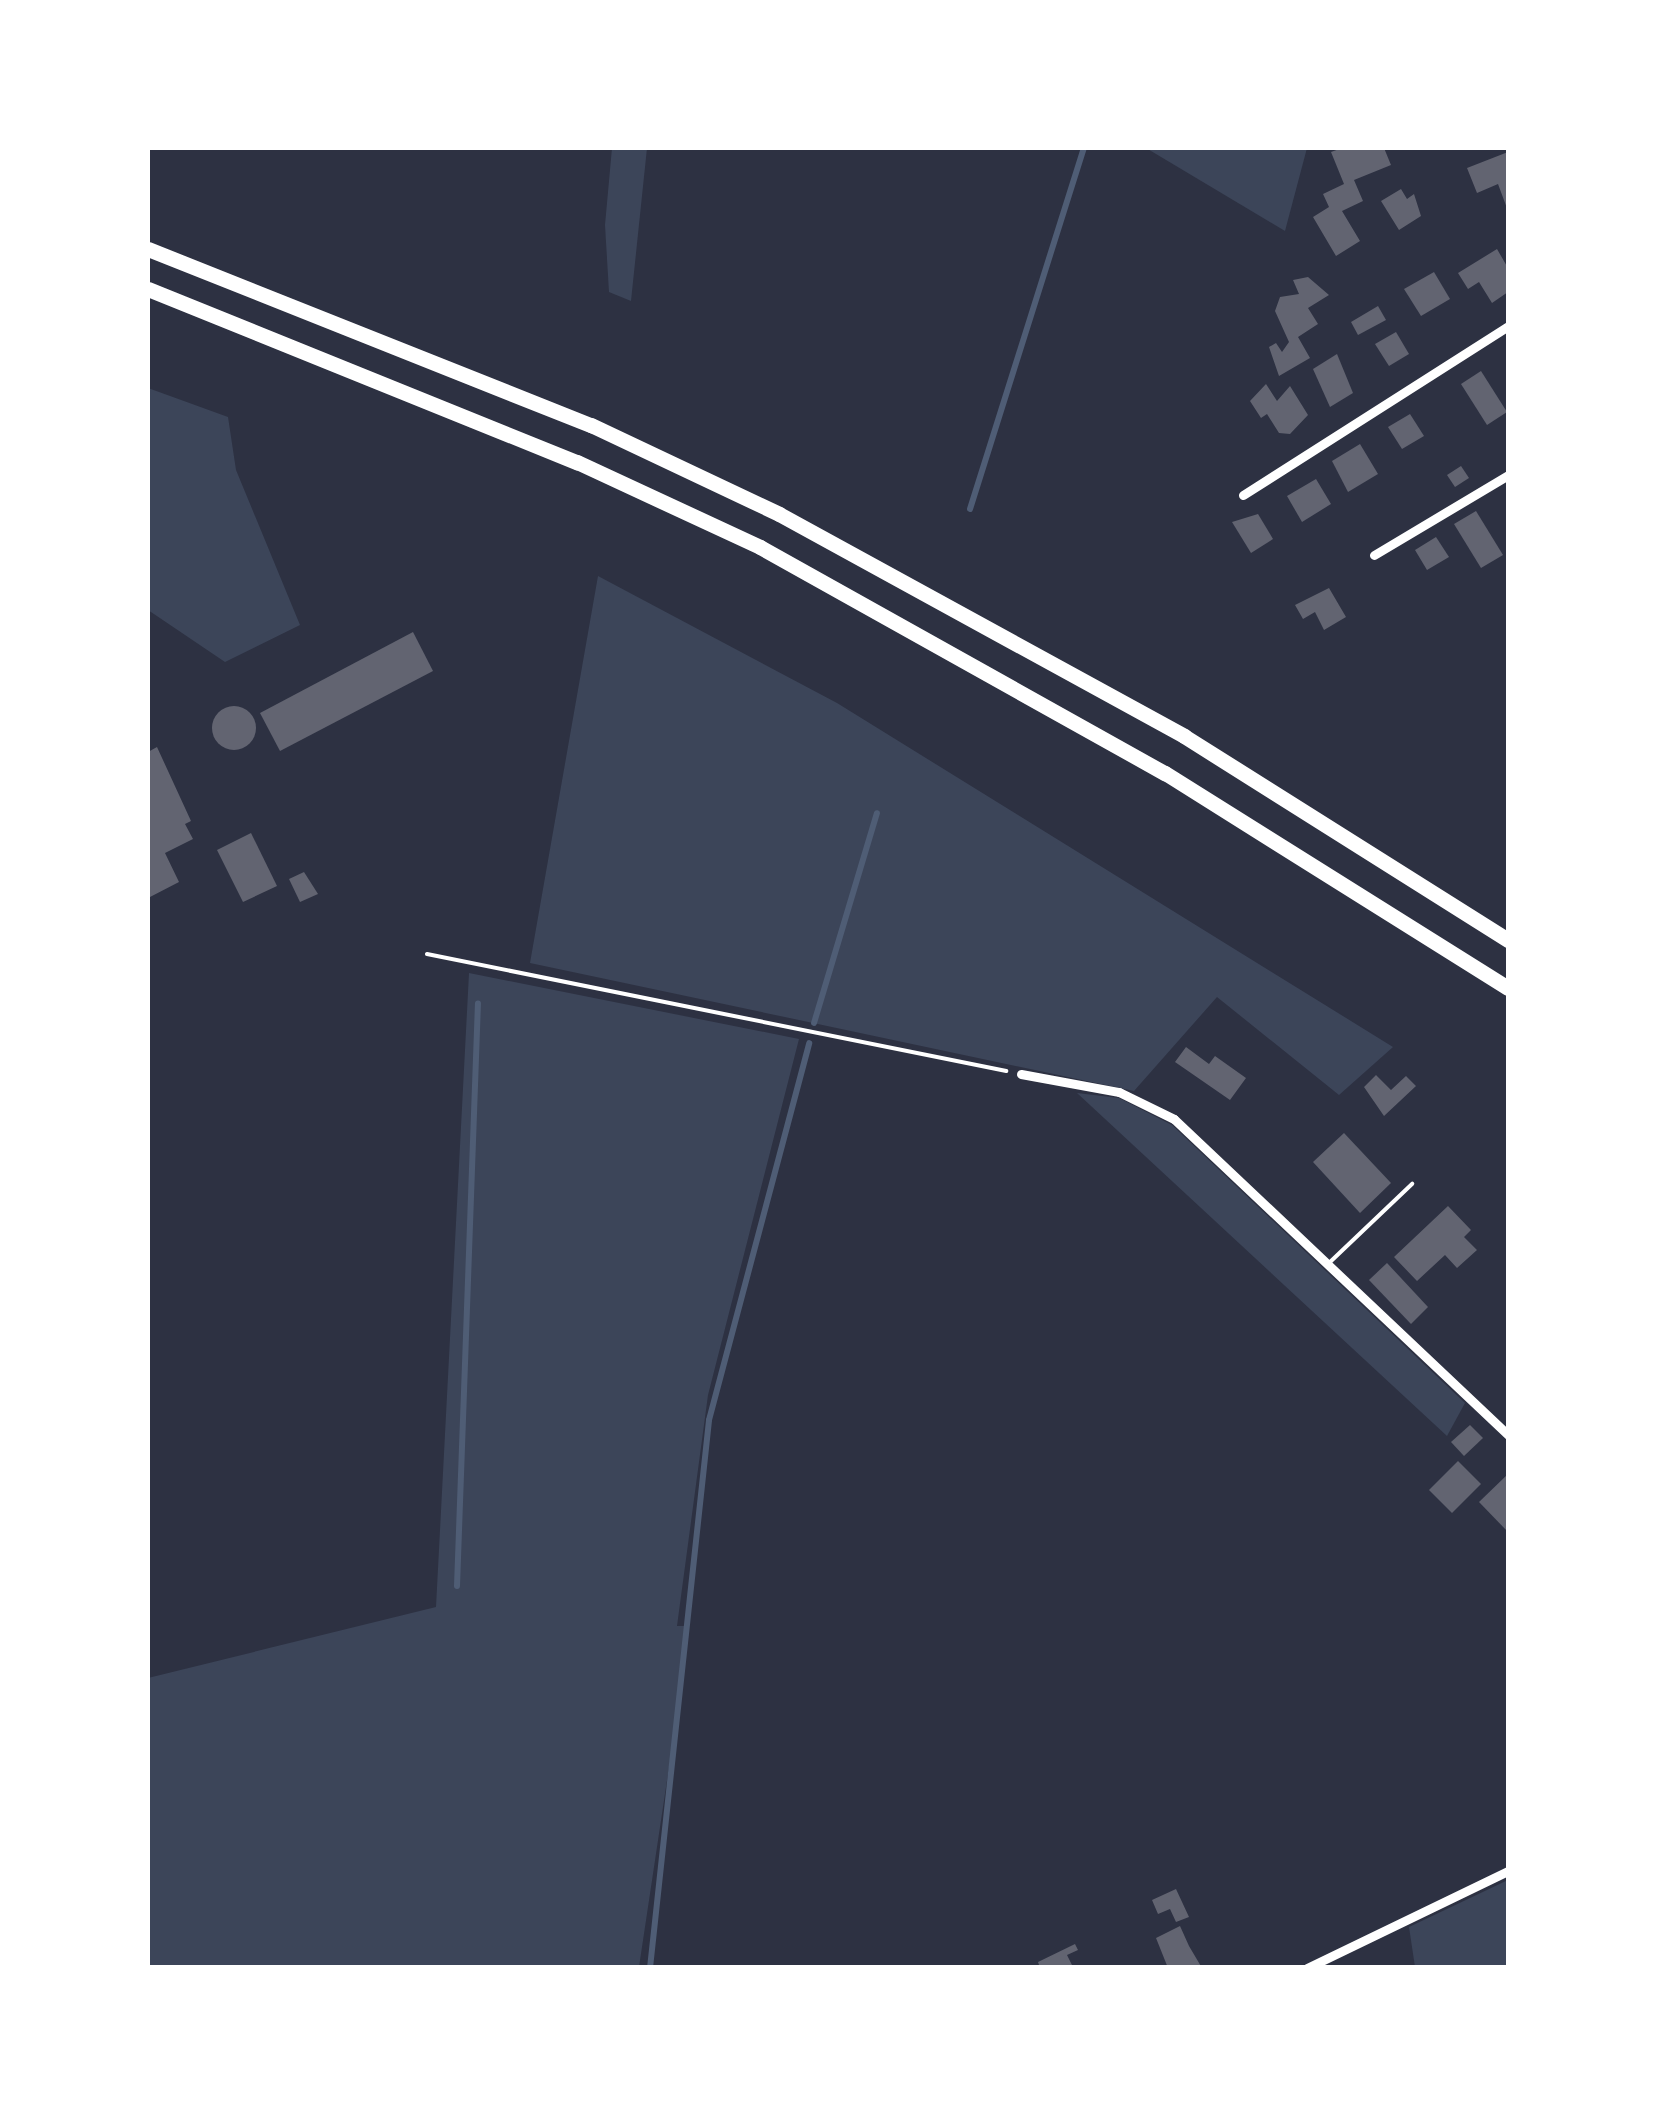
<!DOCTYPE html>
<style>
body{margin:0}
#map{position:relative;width:1656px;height:2115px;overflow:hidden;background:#2d3142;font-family:"Noto Sans",sans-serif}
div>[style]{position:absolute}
.green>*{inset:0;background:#3c4559}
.stream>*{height:6px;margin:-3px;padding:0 3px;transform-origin:3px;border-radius:3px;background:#4f5d75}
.building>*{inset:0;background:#626471}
.round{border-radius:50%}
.path>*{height:4px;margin:-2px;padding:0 2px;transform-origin:2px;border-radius:2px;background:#fff}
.service>*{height:4px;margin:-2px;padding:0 2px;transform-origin:2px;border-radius:2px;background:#fff}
.minor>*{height:9px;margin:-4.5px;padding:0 4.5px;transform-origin:4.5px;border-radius:4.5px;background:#fff}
.motorway>*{height:15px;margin:-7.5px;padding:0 7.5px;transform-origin:7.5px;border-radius:7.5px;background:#fff}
span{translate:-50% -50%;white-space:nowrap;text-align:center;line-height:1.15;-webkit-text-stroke:10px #fff;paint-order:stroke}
.frame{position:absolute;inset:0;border:150px solid #fff;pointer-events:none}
</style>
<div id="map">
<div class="green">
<div style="clip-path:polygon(612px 148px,647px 148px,631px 301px,609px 292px,605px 225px)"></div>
<div style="clip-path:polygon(1146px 148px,1307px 148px,1285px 231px)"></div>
<div style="clip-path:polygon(148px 388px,228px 417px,236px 470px,300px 625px,225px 662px,148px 610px)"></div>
<div style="clip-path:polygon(598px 576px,837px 703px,1393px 1047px,1339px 1095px,1217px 997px,1134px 1091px,530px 963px)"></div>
<div style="clip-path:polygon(469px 973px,799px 1039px,708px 1395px,677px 1626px,687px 1626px,678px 1707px,639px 1967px,148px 1967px,148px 1678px,436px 1607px)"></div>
<div style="clip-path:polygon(1077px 1093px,1119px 1098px,1172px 1125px,1465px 1403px,1447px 1436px)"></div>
<div style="clip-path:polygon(1508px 1880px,1508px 1967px,1415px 1967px,1409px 1927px)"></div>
</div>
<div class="stream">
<div style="left:970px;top:509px;width:379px;rotate:-72.5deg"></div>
<div style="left:814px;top:1023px;width:219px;rotate:-73.3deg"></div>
<div style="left:457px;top:1586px;width:583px;rotate:-87.94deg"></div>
<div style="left:650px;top:1968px;width:551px;rotate:-83.85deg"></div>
<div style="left:709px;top:1420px;width:390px;rotate:-75.1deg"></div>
</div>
<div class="building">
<div style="clip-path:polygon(1342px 148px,1384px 148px,1391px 165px,1354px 180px,1363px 201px,1342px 211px,1360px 241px,1336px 256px,1313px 217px,1329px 207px,1323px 194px,1344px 184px,1331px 152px)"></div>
<div style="clip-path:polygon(1508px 152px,1508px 211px,1498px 184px,1477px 193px,1467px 168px)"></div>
<div style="clip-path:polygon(1401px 189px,1407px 199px,1414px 194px,1421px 216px,1399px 230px,1381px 201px)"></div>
<div style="clip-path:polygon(1497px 249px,1508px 268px,1508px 292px,1492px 303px,1479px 282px,1468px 289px,1458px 273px)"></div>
<div style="clip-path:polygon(1434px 272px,1450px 299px,1421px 316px,1404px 289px)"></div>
<div style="clip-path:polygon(1308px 277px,1329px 295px,1308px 308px,1318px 324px,1298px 337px,1310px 358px,1279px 376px,1269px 347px,1276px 343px,1282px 352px,1289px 342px,1275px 311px,1280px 297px,1299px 294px,1293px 280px)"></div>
<div style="clip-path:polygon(1378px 306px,1386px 320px,1358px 335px,1351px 322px)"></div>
<div style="clip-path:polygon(1396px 332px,1409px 354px,1389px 366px,1375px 344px)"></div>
<div style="clip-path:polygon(1337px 354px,1353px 393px,1330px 407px,1313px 369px)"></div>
<div style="clip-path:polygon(1481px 371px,1507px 412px,1487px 425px,1461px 384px)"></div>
<div style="clip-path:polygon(1266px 384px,1277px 401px,1290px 386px,1308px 415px,1290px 434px,1279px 433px,1267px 414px,1261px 418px,1250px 401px)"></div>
<div style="clip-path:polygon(1410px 414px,1424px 436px,1402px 449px,1388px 427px)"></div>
<div style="clip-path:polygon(1360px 444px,1378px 474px,1348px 492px,1332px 461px)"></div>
<div style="clip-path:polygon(1461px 466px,1469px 478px,1455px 487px,1447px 475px)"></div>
<div style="clip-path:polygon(1316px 479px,1331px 504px,1302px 522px,1287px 496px)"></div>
<div style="clip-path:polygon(1476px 511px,1503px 555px,1481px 568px,1454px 524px)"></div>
<div style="clip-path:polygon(1258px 514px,1273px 539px,1251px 553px,1232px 522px)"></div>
<div style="clip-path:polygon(1436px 537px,1449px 557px,1427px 570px,1415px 550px)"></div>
<div style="clip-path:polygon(1329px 588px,1346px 617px,1324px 630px,1315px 612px,1303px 619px,1295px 605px)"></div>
<div style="clip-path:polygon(413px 632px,433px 671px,280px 751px,260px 713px)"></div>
<div class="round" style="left:212px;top:706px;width:44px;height:44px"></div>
<div style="clip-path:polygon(157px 747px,191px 821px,185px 824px,193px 839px,165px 853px,179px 882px,150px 897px,148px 752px)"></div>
<div style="clip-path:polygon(251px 833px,277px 886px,243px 902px,217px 850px)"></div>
<div style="clip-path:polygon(304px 872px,318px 894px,300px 902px,289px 879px)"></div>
<div style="clip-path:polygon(1186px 1047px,1209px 1064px,1215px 1056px,1246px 1078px,1230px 1100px,1175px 1062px)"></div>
<div style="clip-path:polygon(1376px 1075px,1391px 1090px,1406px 1076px,1416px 1086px,1384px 1116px,1364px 1087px)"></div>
<div style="clip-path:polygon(1344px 1133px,1391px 1183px,1360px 1213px,1313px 1162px)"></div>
<div style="clip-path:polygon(1448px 1206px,1471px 1230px,1464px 1237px,1477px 1250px,1457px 1268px,1445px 1255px,1417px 1281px,1394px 1257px)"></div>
<div style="clip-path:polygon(1387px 1263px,1428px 1307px,1411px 1324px,1369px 1280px)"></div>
<div style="clip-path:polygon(1470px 1425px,1483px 1438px,1464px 1456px,1451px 1442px)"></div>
<div style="clip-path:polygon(1458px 1461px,1481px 1484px,1452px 1513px,1429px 1490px)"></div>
<div style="clip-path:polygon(1508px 1474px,1508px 1532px,1479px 1502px)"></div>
<div style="clip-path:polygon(1176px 1889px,1189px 1917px,1176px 1922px,1170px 1909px,1158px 1914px,1152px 1900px)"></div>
<div style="clip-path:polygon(1180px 1926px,1189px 1946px,1202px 1968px,1168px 1968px,1156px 1938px)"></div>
<div style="clip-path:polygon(1075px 1944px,1078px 1950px,1067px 1955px,1072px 1965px,1040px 1968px,1038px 1962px)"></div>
</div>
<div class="path">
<div style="left:427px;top:954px;width:591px;rotate:11.42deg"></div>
</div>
<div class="service">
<div style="left:1329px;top:1263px;width:115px;rotate:-43.6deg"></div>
</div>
<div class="minor">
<div style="left:1243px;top:495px;width:314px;rotate:-32.5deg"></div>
<div style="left:1374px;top:555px;width:156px;rotate:-30.8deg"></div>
<div style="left:1021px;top:1074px;width:100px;rotate:10.4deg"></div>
<div style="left:1119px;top:1092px;width:61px;rotate:26.1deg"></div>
<div style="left:1174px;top:1119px;width:460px;rotate:43.4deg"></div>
<div style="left:1307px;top:1968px;width:223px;rotate:-25.8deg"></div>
</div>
<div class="motorway">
<div style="left:148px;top:249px;width:477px;rotate:21.7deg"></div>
<div style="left:591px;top:425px;width:208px;rotate:25.3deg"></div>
<div style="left:779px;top:514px;width:462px;rotate:28.7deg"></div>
<div style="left:1184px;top:736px;width:383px;rotate:32.2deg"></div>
<div style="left:148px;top:289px;width:463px;rotate:22deg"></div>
<div style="left:577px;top:462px;width:202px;rotate:24.9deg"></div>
<div style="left:760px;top:547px;width:464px;rotate:29.2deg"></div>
<div style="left:1165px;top:773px;width:405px;rotate:32.1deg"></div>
</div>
<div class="frame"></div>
</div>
